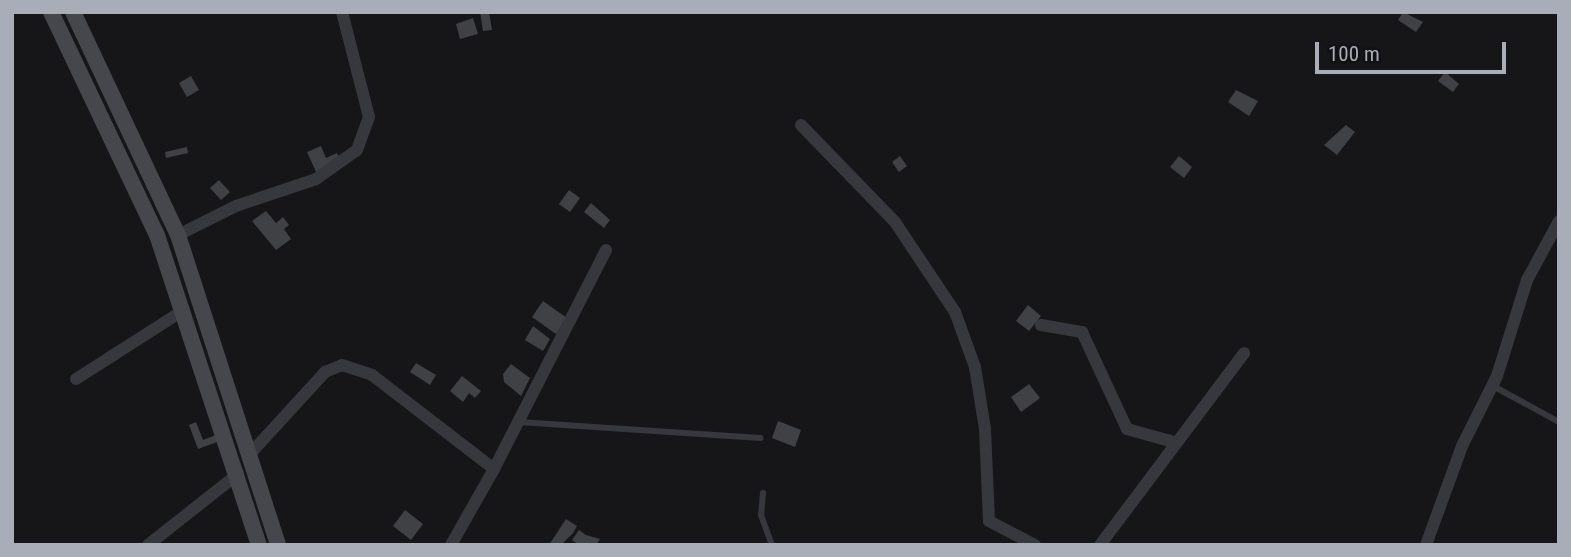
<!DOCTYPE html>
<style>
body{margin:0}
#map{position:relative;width:1571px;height:557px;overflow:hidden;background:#161618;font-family:"Roboto Condensed",sans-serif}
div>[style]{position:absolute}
.building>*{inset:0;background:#404145}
.lane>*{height:6px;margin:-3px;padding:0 3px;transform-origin:3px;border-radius:3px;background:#37383d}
.street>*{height:12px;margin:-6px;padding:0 6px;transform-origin:6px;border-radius:6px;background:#37383d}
.secondary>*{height:16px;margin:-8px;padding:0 8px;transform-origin:8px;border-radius:8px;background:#45474d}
span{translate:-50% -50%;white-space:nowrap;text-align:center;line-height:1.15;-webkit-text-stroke:5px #111113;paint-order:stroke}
.frame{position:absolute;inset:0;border:14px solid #a8adb8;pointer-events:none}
.scale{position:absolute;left:1315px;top:42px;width:191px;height:32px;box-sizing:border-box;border:4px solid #a8adb8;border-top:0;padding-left:9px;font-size:21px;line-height:24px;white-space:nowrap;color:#a8adb8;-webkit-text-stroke:5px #111113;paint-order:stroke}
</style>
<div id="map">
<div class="building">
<div style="clip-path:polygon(480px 12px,489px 12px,492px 30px,483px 31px)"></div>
<div style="clip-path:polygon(1403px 12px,1423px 22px,1416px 32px,1398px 20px)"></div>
<div style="clip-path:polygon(473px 18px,478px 34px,460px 39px,456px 24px)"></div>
<div style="clip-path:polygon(1445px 72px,1459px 84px,1453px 92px,1438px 81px)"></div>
<div style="clip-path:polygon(191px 76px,199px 90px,187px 97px,179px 83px)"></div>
<div style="clip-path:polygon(1236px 90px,1258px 101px,1249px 116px,1228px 102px)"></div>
<div style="clip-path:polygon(1346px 125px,1355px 132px,1337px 155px,1324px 145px)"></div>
<div style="clip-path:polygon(321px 146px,326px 158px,337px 153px,342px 163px,317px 174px,307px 152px)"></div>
<div style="clip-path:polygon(187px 147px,188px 153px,166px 158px,165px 152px)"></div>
<div style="clip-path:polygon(900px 156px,907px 166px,899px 172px,892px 162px)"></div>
<div style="clip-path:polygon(1179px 156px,1192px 167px,1184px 178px,1170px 167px)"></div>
<div style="clip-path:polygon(219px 180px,230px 192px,221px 200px,210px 188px)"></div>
<div style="clip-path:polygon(569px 190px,580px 198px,570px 212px,559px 204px)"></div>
<div style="clip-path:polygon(591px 203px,610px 220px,604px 228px,584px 212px)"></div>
<div style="clip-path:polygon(266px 211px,276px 223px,283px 217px,289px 225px,284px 229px,291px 239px,276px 250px,252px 221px)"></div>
<div style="clip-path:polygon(543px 301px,567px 318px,556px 334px,532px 317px)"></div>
<div style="clip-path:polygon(1028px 305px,1041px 316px,1029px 331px,1016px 321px)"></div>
<div style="clip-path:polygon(533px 326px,550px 339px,543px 351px,525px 340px)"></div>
<div style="clip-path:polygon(416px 363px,436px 375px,430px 385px,410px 372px)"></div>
<div style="clip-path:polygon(511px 364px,530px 378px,521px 396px,504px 382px,503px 374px)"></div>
<div style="clip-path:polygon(462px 376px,481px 391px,475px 398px,469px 393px,463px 402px,450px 391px)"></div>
<div style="clip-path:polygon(1029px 384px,1040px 398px,1021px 412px,1011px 397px)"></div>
<div style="clip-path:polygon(778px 421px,801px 430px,795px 447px,772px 438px)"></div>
<div style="clip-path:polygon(196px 422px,203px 440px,216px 435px,225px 439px,198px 449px,189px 425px)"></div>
<div style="clip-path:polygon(405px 510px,423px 524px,411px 540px,393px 526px)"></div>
<div style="clip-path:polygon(566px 519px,577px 526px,573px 533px,561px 545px,549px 545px)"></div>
<div style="clip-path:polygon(579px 530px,586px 535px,600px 539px,596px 545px,579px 545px,572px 540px)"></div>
</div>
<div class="lane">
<div style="left:1493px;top:386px;width:75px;rotate:28.6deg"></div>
<div style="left:519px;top:422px;width:242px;rotate:3.8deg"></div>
<div style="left:763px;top:493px;width:22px;rotate:95deg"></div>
<div style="left:761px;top:515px;width:32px;rotate:70deg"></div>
</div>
<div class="street">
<div style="left:801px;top:125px;width:135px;rotate:45.9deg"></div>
<div style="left:895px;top:222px;width:108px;rotate:56.3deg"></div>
<div style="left:955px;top:312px;width:59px;rotate:70deg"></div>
<div style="left:975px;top:367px;width:63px;rotate:80.8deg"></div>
<div style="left:985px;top:429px;width:92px;rotate:87.5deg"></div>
<div style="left:989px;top:521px;width:52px;rotate:27.6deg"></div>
<div style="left:178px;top:235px;width:65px;rotate:-26.6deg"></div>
<div style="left:236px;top:206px;width:84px;rotate:-18.6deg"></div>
<div style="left:316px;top:179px;width:50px;rotate:-35.3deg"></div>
<div style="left:357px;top:150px;width:35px;rotate:-70deg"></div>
<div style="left:369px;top:117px;width:108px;rotate:-104.4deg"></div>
<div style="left:1041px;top:325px;width:42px;rotate:9.7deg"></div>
<div style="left:1082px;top:332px;width:107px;rotate:65.1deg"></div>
<div style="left:1127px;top:429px;width:49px;rotate:15.5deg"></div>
<div style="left:76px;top:379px;width:128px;rotate:-32.6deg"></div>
<div style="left:249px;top:455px;width:113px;rotate:-47.5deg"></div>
<div style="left:325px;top:372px;width:18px;rotate:-22deg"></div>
<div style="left:342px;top:365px;width:32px;rotate:18deg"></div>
<div style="left:372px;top:375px;width:154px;rotate:37.6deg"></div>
<div style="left:494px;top:469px;width:246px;rotate:-62.9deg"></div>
<div style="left:148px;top:545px;width:115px;rotate:-38.3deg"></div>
<div style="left:451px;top:545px;width:87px;rotate:-60.5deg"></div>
<div style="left:1100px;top:545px;width:240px;rotate:-53.1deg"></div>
<div style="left:1426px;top:545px;width:105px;rotate:-70deg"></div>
<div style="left:1462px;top:446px;width:78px;rotate:-63.4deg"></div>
<div style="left:1497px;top:376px;width:101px;rotate:-72.6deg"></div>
<div style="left:1527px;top:280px;width:67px;rotate:-61.5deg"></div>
</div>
<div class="secondary">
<div style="left:51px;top:12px;width:247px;rotate:64.6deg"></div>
<div style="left:157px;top:235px;width:326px;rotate:71.8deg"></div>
<div style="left:73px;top:12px;width:246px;rotate:64.8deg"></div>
<div style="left:178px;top:235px;width:326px;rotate:72.1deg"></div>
</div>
<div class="frame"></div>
<div class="scale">100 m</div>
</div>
